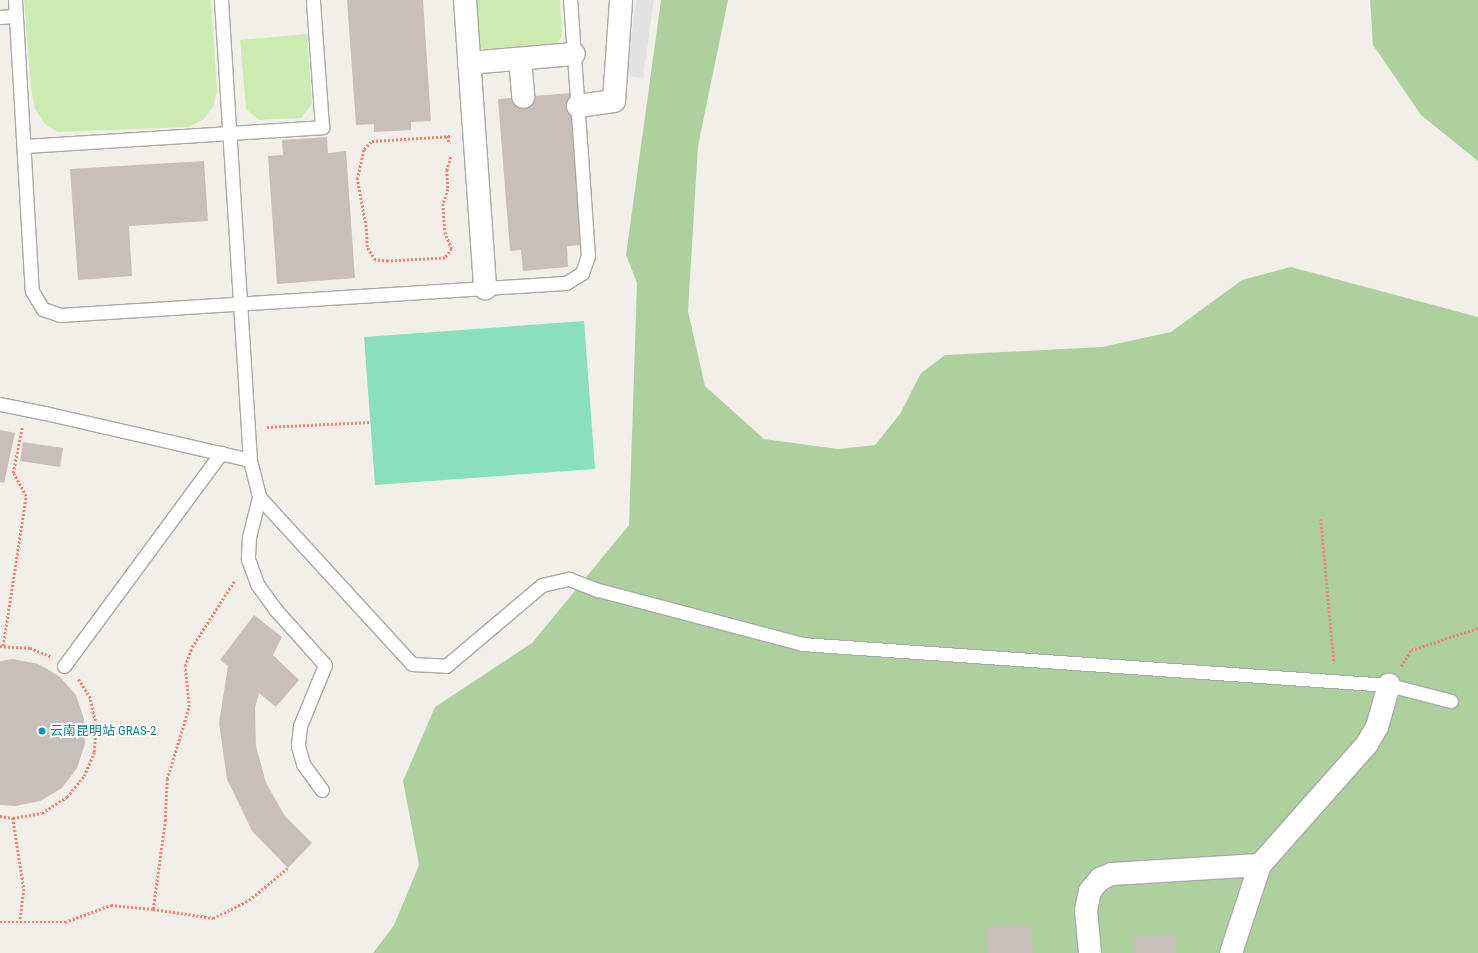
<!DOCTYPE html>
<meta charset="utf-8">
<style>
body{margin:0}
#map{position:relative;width:1478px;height:953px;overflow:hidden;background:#f2efe9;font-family:"Roboto Condensed","Noto Sans SC",sans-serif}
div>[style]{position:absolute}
.grass>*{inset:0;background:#cdebb0}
.forest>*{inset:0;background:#add19e}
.pitch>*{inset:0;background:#88e0be}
.parking>*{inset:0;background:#e2e2e2}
.building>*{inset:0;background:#c7bfb8}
.path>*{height:2.5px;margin-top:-1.25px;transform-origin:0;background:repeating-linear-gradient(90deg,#fa8072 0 2px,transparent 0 4px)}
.roads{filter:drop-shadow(1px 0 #a9a9a9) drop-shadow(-1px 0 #a9a9a9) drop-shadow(0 1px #a9a9a9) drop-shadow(0 -1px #a9a9a9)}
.lane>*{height:13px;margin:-6.5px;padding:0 6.5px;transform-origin:6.5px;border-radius:6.5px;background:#fff}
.street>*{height:22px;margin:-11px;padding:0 11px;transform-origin:11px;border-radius:11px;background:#fff}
.dots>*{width:11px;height:11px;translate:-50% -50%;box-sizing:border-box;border:2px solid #fff;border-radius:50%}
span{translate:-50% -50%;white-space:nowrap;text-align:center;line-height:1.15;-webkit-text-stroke:3.5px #fff;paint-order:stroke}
.culture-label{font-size:13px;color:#0d838f}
.left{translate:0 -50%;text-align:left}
</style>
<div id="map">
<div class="grass">
<div style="clip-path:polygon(24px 0,211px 0,217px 91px,213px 107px,204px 119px,189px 127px,58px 132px,46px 125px,35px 109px,31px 88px)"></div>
<div style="clip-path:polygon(475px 0,560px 0,562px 36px,554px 47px,490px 52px,479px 46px)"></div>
<div style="clip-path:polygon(307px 34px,312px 104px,301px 118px,259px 120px,246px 109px,240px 40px)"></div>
</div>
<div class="forest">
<div style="clip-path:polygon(661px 0,728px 0,698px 146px,688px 311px,705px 386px,764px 439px,838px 449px,875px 445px,900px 414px,921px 373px,945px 355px,1102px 347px,1171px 332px,1242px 280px,1291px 267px,1478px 317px,1478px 953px,373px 953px,394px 925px,419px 865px,403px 781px,435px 707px,532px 643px,629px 525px,637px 283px,626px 255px)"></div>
<div style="clip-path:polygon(1370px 0,1478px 0,1478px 161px,1421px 115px,1373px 45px)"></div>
</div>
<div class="pitch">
<div style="clip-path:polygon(584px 321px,595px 469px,375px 485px,364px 337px)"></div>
</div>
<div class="parking">
<div style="clip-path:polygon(636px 0,654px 0,643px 78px,626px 76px)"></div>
</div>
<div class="building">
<div style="clip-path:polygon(347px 0,423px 0,431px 121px,411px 122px,411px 130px,374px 132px,374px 124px,356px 125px)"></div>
<div style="clip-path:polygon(570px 93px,582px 245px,567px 246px,568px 267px,523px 271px,521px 250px,510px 251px,498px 99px)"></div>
<div style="clip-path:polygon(327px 137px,328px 153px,346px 151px,355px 278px,277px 284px,268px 156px,283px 155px,282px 140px)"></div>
<div style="clip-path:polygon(204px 161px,208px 221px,129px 226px,132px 276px,78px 280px,70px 169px)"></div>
<div style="clip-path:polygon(0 430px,15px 433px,4px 483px,0 482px)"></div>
<div style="clip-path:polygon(23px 442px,63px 448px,60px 467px,20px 461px)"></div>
<div style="clip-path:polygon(254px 615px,282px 637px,273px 655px,299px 680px,276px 707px,259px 693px,255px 708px,256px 746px,266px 783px,285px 816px,312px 843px,288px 868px,252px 831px,227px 779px,219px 723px,228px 666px,220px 660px)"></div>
<div style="clip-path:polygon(13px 659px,38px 664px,59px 676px,76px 695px,84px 719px,85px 744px,77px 768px,62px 788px,40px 801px,16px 806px,0 805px,0 661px)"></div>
<div style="clip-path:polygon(1031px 925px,1033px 953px,988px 953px,987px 927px)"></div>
<div style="clip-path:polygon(1174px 934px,1176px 953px,1134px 953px,1133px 937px)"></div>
</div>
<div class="path">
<div style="left:447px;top:136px;width:8px;rotate:67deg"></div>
<div style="left:451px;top:157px;width:14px;rotate:107deg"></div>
<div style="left:447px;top:170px;width:19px;rotate:87deg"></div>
<div style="left:448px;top:189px;width:16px;rotate:108deg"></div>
<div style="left:443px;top:204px;width:28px;rotate:86deg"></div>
<div style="left:445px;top:232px;width:18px;rotate:68deg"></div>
<div style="left:452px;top:249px;width:11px;rotate:128deg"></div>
<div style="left:445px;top:258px;width:57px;rotate:177deg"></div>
<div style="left:388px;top:261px;width:13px;rotate:-176deg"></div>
<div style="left:375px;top:260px;width:15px;rotate:-122deg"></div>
<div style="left:367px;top:247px;width:20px;rotate:-93deg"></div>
<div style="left:366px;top:227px;width:49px;rotate:-100.6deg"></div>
<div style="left:357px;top:179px;width:31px;rotate:-77deg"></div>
<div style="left:364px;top:149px;width:11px;rotate:-45deg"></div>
<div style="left:372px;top:141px;width:80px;rotate:-3.6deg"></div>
<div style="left:267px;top:427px;width:103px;rotate:-2.8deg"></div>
<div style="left:1321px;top:519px;width:145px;rotate:84.8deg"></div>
<div style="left:0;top:646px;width:30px;rotate:4deg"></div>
<div style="left:30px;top:648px;width:22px;rotate:22deg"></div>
<div style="left:3px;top:646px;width:152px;rotate:-81.3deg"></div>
<div style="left:26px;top:496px;width:26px;rotate:-119deg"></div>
<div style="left:13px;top:473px;width:47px;rotate:-78.9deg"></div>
<div style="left:1401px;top:666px;width:19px;rotate:-58deg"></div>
<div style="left:1411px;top:650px;width:71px;rotate:-18.2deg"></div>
<div style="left:0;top:816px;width:13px;rotate:9deg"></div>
<div style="left:13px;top:818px;width:29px;rotate:-10deg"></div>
<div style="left:42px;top:813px;width:30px;rotate:-33deg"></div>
<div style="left:67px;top:797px;width:27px;rotate:-51deg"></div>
<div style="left:84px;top:776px;width:26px;rotate:-67deg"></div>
<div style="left:94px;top:752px;width:27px;rotate:-86deg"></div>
<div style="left:96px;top:725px;width:28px;rotate:-103deg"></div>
<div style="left:90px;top:698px;width:22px;rotate:-122deg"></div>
<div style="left:13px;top:818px;width:72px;rotate:81.2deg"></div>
<div style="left:24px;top:889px;width:32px;rotate:97deg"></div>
<div style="left:153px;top:909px;width:89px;rotate:-82.2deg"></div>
<div style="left:165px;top:821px;width:42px;rotate:-87.3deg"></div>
<div style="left:167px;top:779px;width:75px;rotate:-73deg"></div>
<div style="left:189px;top:707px;width:41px;rotate:-95.6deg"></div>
<div style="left:185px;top:666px;width:20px;rotate:-70deg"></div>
<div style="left:192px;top:647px;width:80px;rotate:-57.3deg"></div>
<div style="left:0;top:922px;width:65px"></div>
<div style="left:65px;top:922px;width:49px;rotate:-20.3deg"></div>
<div style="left:111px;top:905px;width:42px;rotate:5.4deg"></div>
<div style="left:153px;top:909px;width:61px;rotate:8.5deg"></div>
<div style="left:213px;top:918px;width:40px;rotate:-26.6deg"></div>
<div style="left:249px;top:900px;width:50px;rotate:-39.4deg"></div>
</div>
<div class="roads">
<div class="lane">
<div style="left:15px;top:0;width:291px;rotate:86.7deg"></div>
<div style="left:32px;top:291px;width:21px;rotate:59deg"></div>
<div style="left:43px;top:309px;width:18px;rotate:19deg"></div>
<div style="left:60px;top:315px;width:507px;rotate:-3.62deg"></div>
<div style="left:566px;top:283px;width:19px;rotate:-32deg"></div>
<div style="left:582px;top:273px;width:18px;rotate:-71deg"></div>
<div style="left:588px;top:256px;width:257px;rotate:-94deg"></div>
<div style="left:221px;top:0;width:461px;rotate:86.4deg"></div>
<div style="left:0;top:17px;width:16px;rotate:-4deg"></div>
<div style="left:24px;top:146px;width:299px;rotate:-3.6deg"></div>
<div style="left:322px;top:127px;width:127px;rotate:-94.1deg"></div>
<div style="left:0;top:404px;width:46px;rotate:11.3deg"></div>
<div style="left:45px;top:413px;width:210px;rotate:12.9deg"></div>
<div style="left:250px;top:460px;width:38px;rotate:76deg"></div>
<div style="left:259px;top:497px;width:226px;rotate:47.5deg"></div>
<div style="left:412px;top:664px;width:34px;rotate:3deg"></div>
<div style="left:446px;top:666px;width:126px;rotate:-40.2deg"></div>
<div style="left:542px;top:585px;width:28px;rotate:-13deg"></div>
<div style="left:569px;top:579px;width:31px;rotate:21deg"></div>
<div style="left:598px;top:590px;width:211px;rotate:14.8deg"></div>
<div style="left:802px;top:644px;width:588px;rotate:4deg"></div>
<div style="left:1389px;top:685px;width:64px;rotate:14.5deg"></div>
<div style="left:259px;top:497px;width:41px;rotate:104deg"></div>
<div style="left:249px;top:537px;width:22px;rotate:93deg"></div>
<div style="left:248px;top:559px;width:27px;rotate:70deg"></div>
<div style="left:257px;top:584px;width:31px;rotate:54deg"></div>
<div style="left:275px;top:609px;width:75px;rotate:48.2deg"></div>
<div style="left:325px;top:665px;width:66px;rotate:112.3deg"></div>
<div style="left:300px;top:726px;width:20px;rotate:96deg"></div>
<div style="left:298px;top:746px;width:19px;rotate:74deg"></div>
<div style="left:303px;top:764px;width:32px;rotate:54deg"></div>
<div style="left:64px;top:666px;width:265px;rotate:-53.6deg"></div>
</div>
<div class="street">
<div style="left:465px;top:0;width:289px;rotate:86deg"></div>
<div style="left:520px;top:59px;width:38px;rotate:85deg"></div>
<div style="left:469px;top:63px;width:105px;rotate:-4.9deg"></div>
<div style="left:578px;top:106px;width:36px;rotate:-8deg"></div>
<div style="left:614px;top:101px;width:101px;rotate:-86deg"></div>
<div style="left:1090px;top:953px;width:43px;rotate:-95.3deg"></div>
<div style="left:1086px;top:910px;width:19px;rotate:-78deg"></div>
<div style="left:1090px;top:891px;width:16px;rotate:-50deg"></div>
<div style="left:1100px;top:879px;width:13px;rotate:-23deg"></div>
<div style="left:1112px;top:874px;width:148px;rotate:-3.5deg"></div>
<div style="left:1231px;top:953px;width:93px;rotate:-71.8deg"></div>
<div style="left:1260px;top:865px;width:162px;rotate:-48.5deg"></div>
<div style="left:1367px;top:744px;width:20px;rotate:-60deg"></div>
<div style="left:1377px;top:727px;width:44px;rotate:-74.1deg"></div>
</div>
</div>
<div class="dots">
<div style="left:42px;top:731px;background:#0f9aa8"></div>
</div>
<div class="culture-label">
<span class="left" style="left:50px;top:731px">云南昆明站 GRAS-2</span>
</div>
</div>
